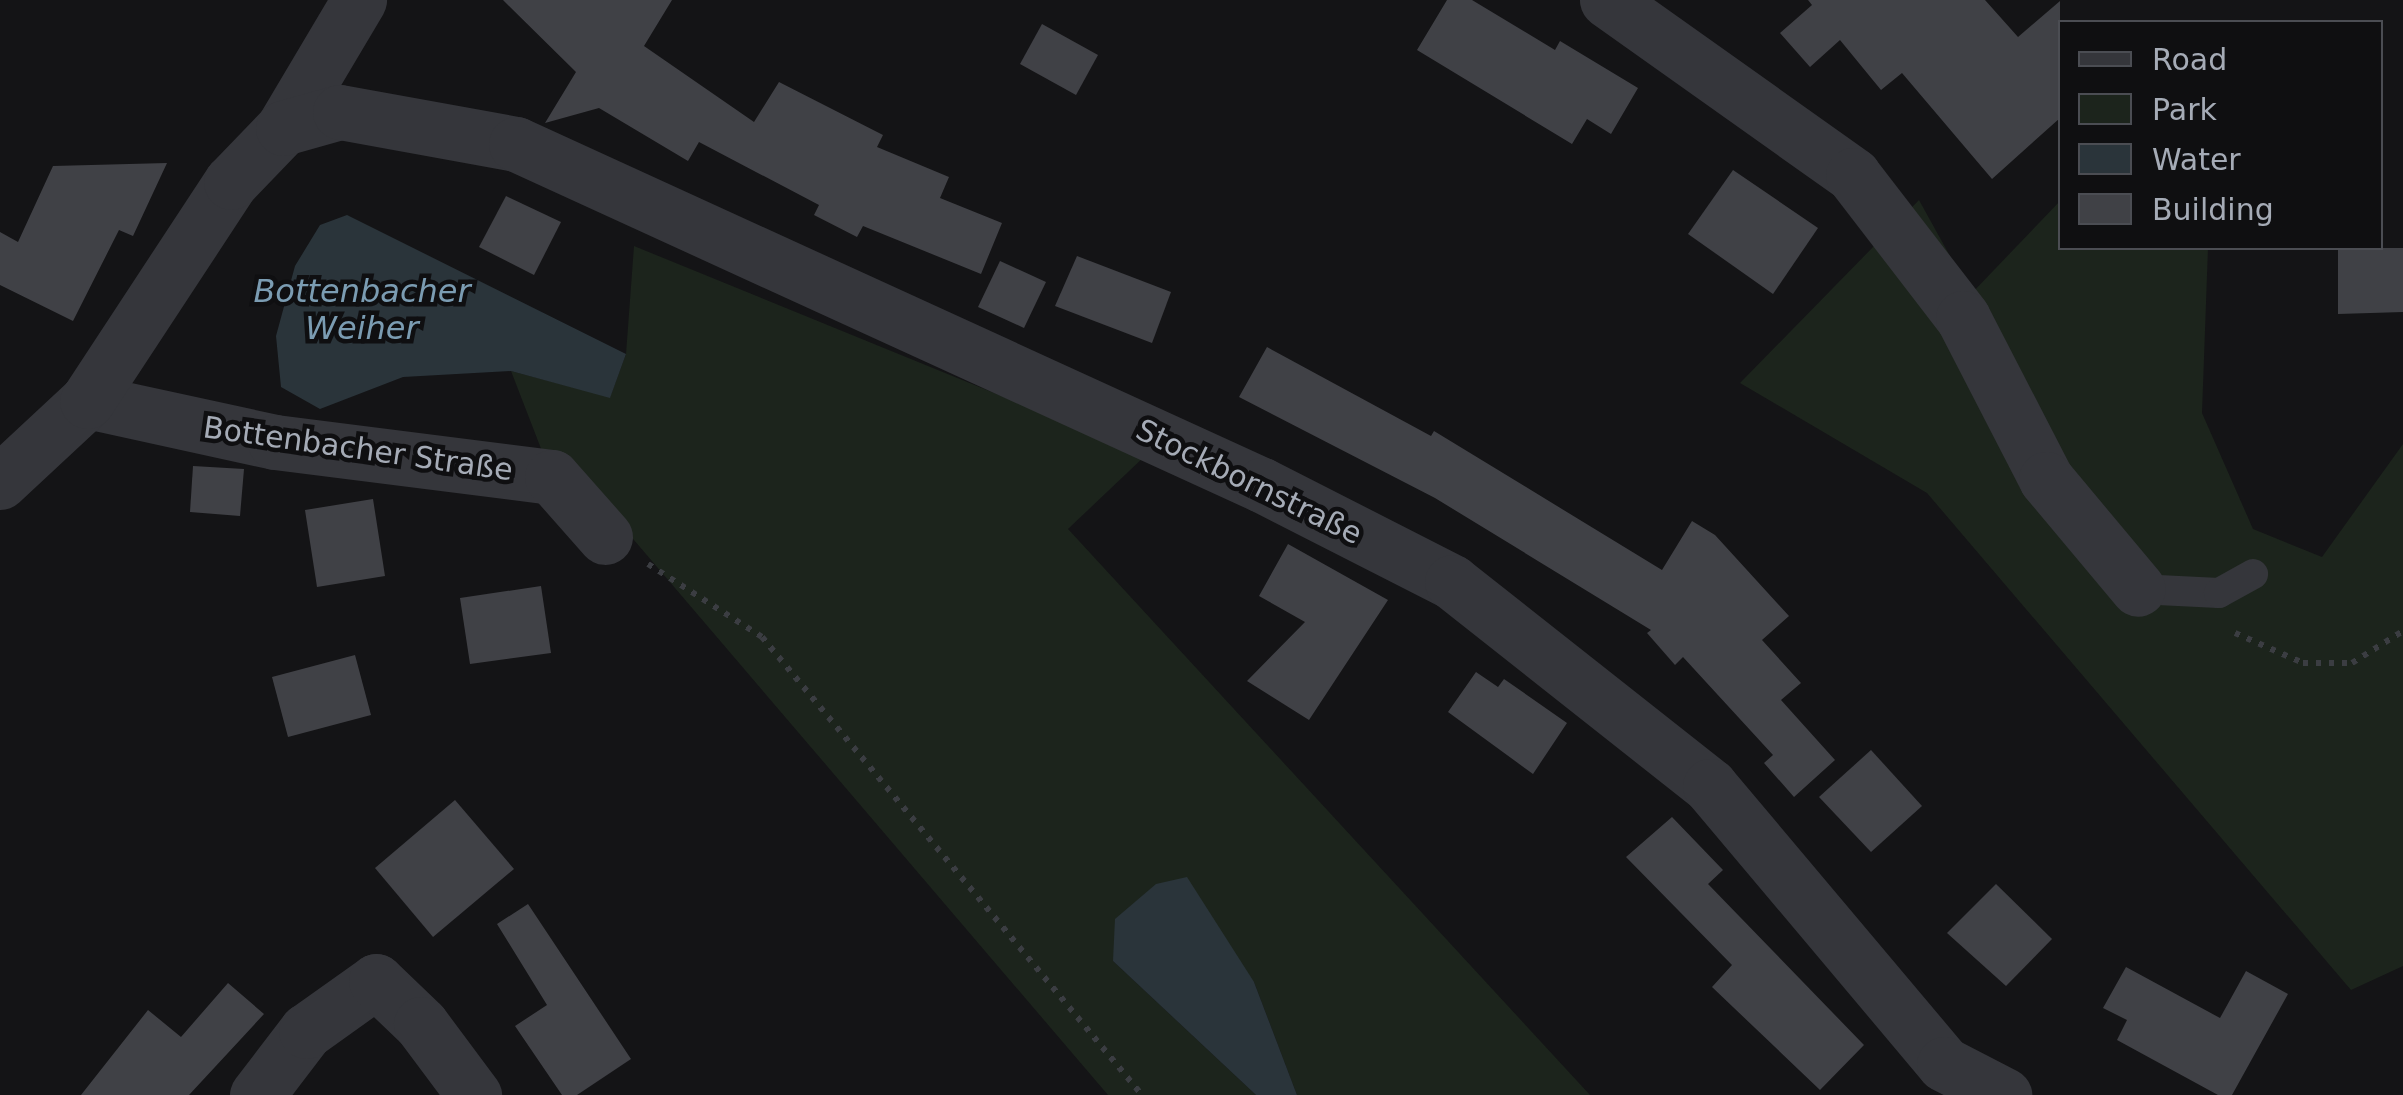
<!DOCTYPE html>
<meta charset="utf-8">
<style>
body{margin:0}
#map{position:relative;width:2403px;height:1095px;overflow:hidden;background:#141416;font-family:"DejaVu Sans",sans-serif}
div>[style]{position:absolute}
.green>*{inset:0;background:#1c241c}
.water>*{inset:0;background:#2a343a}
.building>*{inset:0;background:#404146}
.path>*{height:6px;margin-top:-3px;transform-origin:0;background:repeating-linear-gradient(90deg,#3b3d42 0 5px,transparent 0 13px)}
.service>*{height:30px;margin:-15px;padding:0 15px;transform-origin:15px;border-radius:15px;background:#35363b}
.minor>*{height:55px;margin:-27.5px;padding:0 27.5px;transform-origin:27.5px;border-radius:27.5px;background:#35363b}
.tertiary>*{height:55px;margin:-27.5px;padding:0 27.5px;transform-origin:27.5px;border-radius:27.5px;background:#35363b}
span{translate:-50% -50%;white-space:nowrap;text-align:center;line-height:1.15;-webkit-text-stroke:9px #0f0f11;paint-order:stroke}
.street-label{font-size:30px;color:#a5abb6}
.water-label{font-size:32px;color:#7b9cb2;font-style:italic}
.legend{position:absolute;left:2058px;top:20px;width:325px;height:230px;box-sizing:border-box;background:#0f0f11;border:2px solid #4b4d53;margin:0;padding:12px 18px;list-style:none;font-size:30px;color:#a5abb6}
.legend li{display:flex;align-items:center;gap:20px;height:50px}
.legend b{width:50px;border:2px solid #4b4d53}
</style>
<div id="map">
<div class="green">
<div style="clip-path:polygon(1919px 200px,1971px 294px,2060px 201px,2060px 248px,2208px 248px,2202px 413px,2253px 529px,2322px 557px,2403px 444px,2403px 966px,2351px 990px,1927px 493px,1740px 383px)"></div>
<div style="clip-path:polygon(634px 246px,1146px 455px,1068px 529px,1590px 1095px,1297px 1095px,1254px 982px,1113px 961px,1256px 1095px,1108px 1095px,628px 533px,552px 477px,511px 371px,610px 397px,626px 354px)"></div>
</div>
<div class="water">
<div style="clip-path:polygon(347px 215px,626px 354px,610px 398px,511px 371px,403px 377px,320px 409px,281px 387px,276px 336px,295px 266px,320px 225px)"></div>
<div style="clip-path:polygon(1187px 877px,1254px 982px,1297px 1095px,1256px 1095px,1113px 961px,1115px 919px,1156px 884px)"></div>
</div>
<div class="building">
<div style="clip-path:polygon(503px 0,672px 0,644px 46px,754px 122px,779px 82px,883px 135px,877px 147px,949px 177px,940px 198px,1002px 223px,981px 274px,863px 226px,857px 237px,814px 215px,819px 205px,699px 142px,688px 161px,599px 108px,545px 123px,576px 72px)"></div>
<div style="clip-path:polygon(1447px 0,1472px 0,1555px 50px,1560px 41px,1638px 88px,1611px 134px,1587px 119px,1572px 144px,1417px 50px)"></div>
<div style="clip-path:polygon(1808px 0,1985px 0,2018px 37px,2060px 1px,2060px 118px,1992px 179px,1902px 73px,1881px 90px,1840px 40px,1810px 67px,1780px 33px,1812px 5px)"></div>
<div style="clip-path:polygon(1042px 24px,1098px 55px,1076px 95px,1020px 64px)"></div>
<div style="clip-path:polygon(167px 163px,133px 236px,119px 230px,73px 321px,0 285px,0 232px,18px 242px,53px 166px)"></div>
<div style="clip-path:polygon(1733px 170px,1818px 228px,1773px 294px,1688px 234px)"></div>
<div style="clip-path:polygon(506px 196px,561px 222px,534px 275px,479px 247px)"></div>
<div style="clip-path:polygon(2338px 248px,2403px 248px,2403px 312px,2338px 314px)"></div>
<div style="clip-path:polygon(1077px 256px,1171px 292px,1152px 343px,1055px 306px)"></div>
<div style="clip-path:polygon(1000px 261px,1046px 282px,1024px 328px,978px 307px)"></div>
<div style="clip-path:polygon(1267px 347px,1431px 436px,1434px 431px,1662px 570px,1692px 521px,1715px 535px,1789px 616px,1762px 640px,1801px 683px,1781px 700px,1835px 760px,1794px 797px,1764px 763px,1773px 755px,1683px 657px,1675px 665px,1647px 633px,1651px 630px,1435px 498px,1239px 397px)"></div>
<div style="clip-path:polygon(193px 466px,244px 469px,240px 516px,190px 512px)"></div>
<div style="clip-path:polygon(373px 499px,385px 576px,317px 587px,305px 510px)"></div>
<div style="clip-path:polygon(1288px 544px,1388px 600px,1309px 720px,1247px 681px,1305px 622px,1259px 596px)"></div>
<div style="clip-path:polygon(541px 586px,551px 653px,470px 664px,460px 598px)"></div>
<div style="clip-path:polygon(355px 655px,371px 715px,288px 737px,272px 677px)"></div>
<div style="clip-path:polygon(1476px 672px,1498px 687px,1504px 679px,1567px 723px,1533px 774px,1448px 712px)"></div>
<div style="clip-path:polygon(1871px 750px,1922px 806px,1871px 852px,1819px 797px)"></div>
<div style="clip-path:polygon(455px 800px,514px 869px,433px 937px,375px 868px)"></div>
<div style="clip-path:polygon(1672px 817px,1723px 870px,1708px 884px,1864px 1045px,1820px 1090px,1712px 987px,1732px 965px,1626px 857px)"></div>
<div style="clip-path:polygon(1996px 884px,2052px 939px,2006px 986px,1947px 933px)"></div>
<div style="clip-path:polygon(528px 904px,631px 1059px,577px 1095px,562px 1095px,515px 1026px,547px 1005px,497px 924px)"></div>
<div style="clip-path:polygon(2126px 967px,2220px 1018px,2246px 971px,2288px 994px,2232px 1095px,2218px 1095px,2117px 1040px,2127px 1020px,2103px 1008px)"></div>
<div style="clip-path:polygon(228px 983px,264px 1014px,189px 1095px,81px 1095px,148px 1010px,181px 1037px)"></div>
</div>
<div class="path">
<div style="left:648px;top:564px;width:135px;rotate:32.6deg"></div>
<div style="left:762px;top:637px;width:595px;rotate:50.32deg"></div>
<div style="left:2235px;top:633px;width:74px;rotate:23.8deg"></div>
<div style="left:2303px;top:663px;width:49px"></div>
<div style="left:2352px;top:663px;width:60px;rotate:-32.1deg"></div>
</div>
<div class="service">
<div style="left:2138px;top:589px;width:81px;rotate:2.8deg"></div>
<div style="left:2219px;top:593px;width:39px;rotate:-29deg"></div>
</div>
<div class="minor">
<div style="left:1607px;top:0;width:302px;rotate:35.4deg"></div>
<div style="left:1853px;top:175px;width:180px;rotate:52.4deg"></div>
<div style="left:1963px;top:318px;width:181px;rotate:62.7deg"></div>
<div style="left:2046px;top:479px;width:143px;rotate:50.1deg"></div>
<div style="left:283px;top:128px;width:149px;rotate:-59.3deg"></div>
<div style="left:87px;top:401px;width:192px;rotate:12.3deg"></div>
<div style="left:275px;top:442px;width:279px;rotate:7.2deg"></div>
<div style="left:552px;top:477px;width:80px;rotate:48.5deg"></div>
<div style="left:257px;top:1095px;width:81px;rotate:-52.6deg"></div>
<div style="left:306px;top:1031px;width:86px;rotate:-35.5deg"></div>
<div style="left:376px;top:981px;width:62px;rotate:43.7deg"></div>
<div style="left:421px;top:1024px;width:89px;rotate:53.3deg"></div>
</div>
<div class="tertiary">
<div style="left:0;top:482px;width:119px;rotate:-43deg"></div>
<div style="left:87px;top:401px;width:262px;rotate:-56.7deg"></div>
<div style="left:231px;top:182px;width:75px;rotate:-46.1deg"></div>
<div style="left:283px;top:128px;width:59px;rotate:-15.7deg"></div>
<div style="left:340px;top:112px;width:179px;rotate:10.3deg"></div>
<div style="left:516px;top:144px;width:820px;rotate:24.57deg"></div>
<div style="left:1262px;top:485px;width:213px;rotate:27deg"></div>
<div style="left:1452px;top:582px;width:329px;rotate:38.3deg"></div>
<div style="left:1710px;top:786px;width:363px;rotate:49.9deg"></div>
<div style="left:1944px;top:1064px;width:68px;rotate:27.3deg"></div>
</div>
<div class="street-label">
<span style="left:358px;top:449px;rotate:8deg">Bottenbacher Straße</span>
<span style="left:1249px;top:482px;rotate:26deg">Stockbornstraße</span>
</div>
<div class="water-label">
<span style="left:362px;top:310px">Bottenbacher<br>Weiher</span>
</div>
<ul class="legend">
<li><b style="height:12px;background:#35363b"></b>Road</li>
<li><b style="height:28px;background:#1c241c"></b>Park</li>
<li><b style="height:28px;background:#2a343a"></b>Water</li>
<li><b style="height:28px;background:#404146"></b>Building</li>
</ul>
</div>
